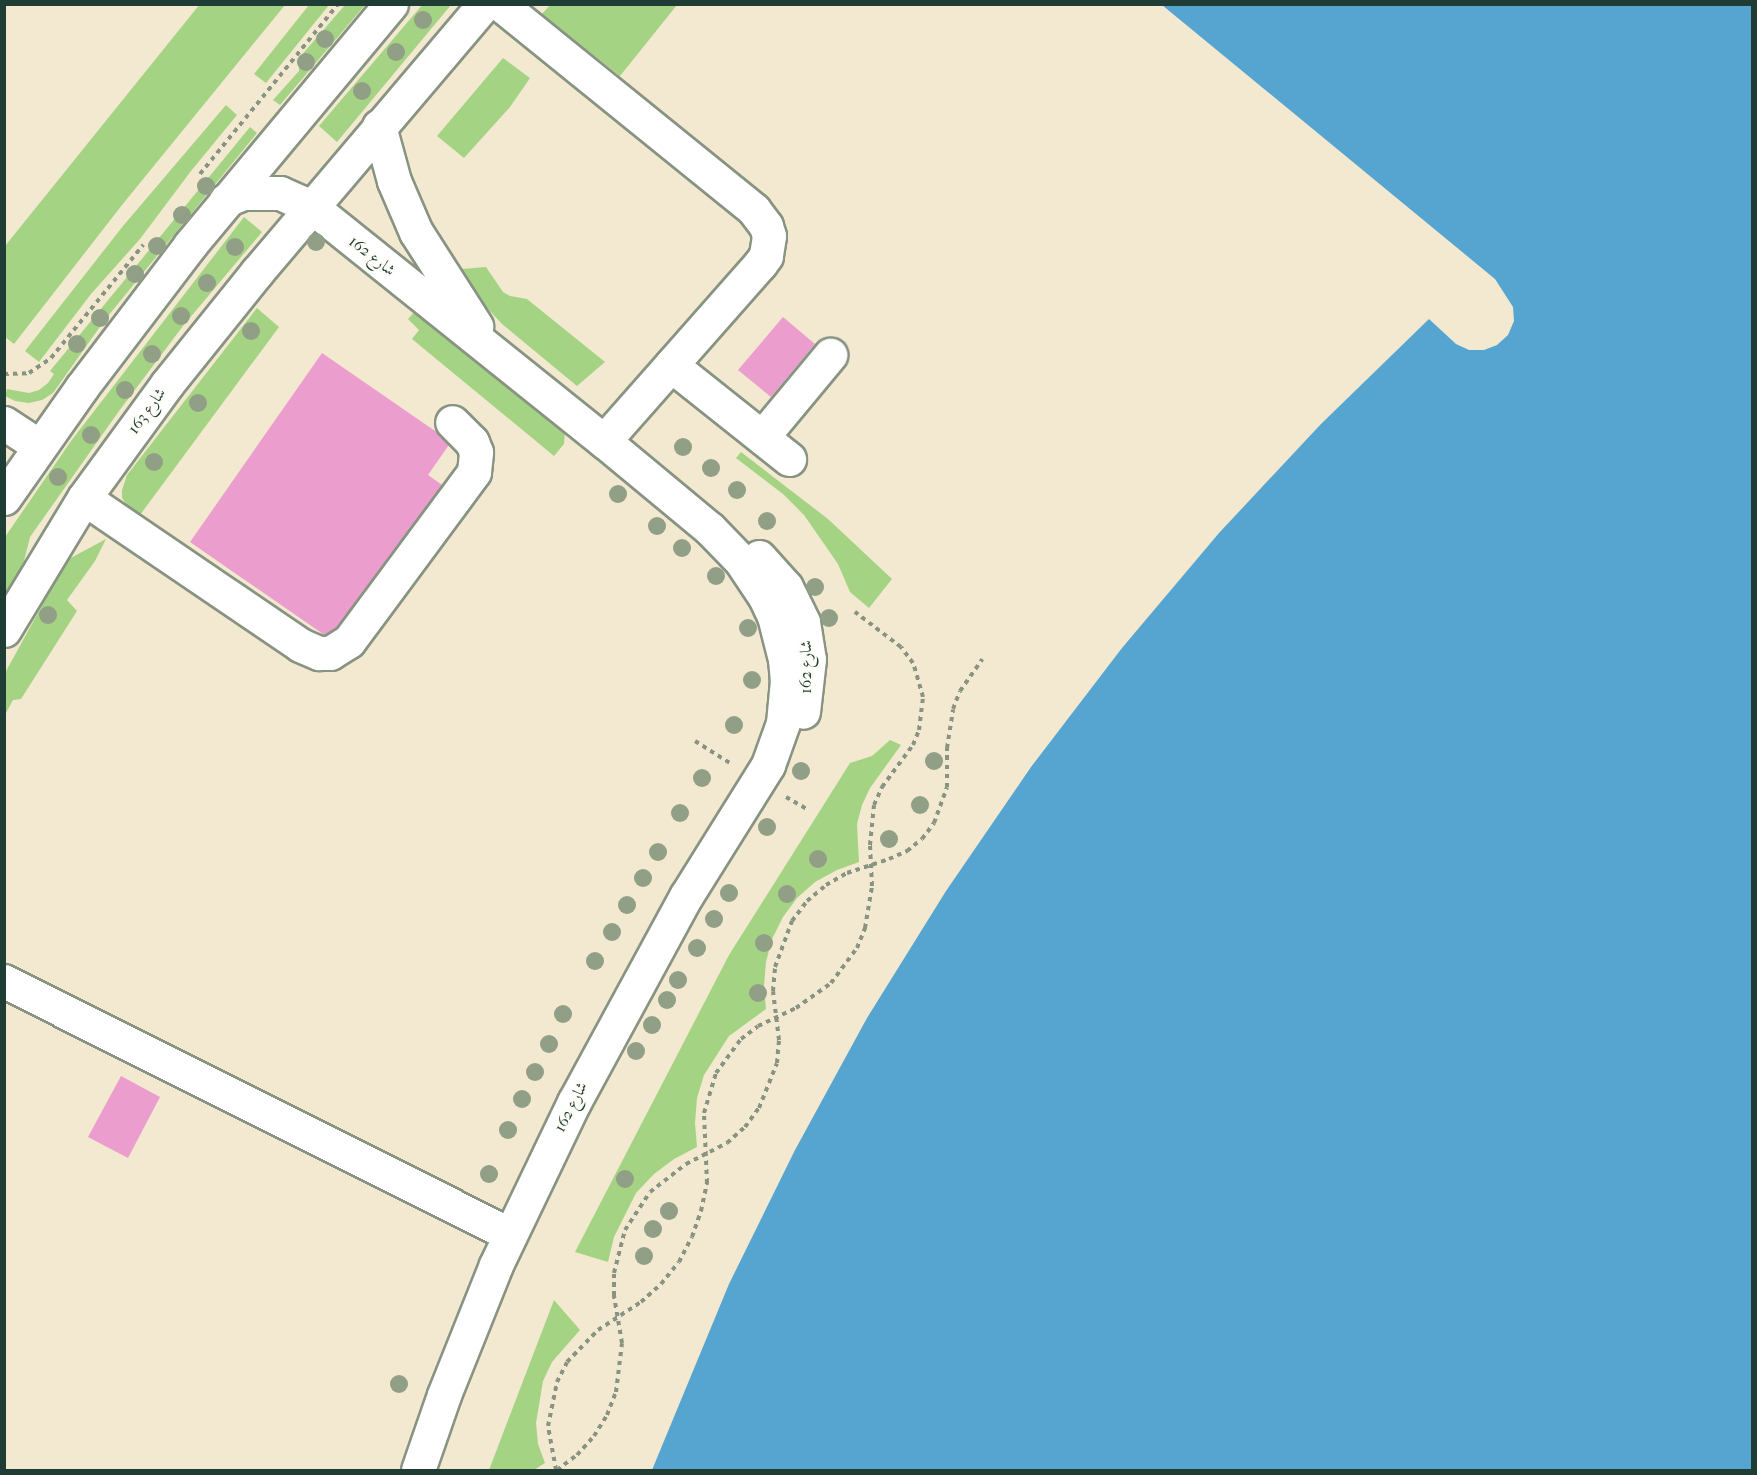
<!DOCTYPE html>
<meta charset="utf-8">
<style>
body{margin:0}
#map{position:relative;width:1757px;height:1475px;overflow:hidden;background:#f2e9d0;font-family:"IM FELL French Canon",Amiri,serif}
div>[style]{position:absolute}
.green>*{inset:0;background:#a4d483}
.water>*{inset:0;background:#56a5d0}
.building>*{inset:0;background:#eb9ecd}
.path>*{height:4px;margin-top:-2px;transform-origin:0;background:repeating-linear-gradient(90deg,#889382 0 4.5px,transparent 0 9px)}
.roads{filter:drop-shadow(2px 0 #889382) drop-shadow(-2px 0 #889382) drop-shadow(0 2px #889382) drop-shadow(0 -2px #889382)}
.minor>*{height:33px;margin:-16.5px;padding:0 16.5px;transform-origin:16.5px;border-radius:16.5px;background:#fff}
.trees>*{width:18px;height:18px;margin:-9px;border-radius:50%;background:#909f85}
span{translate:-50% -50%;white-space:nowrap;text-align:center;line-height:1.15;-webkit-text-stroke:5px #fdfcf7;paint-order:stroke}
.street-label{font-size:16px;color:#1f3d34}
.frame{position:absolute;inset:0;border:6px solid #1f3d34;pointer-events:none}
</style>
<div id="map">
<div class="green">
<div style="clip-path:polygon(200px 4px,285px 5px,122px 205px,14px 344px,5px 337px,5px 246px)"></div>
<div style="clip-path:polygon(423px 4px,451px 5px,337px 142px,319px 126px)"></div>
<div style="clip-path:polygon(309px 5px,329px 5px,266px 83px,254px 74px)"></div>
<div style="clip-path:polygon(345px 5px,365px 5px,280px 105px,273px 100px,299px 71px,299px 58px)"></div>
<div style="clip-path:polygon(550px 5px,550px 4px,677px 5px,620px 76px,542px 14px)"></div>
<div style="clip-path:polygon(503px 58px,530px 78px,510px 107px,464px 158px,437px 136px)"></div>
<div style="clip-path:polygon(226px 105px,237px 115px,191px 171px,140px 239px,91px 294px,39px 362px,25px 351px,123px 226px)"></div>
<div style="clip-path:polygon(250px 127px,257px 133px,104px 321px,53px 393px,42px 400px,29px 403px,15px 401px,5px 396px,7px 389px,29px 393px,39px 390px,48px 383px,54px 374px,50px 371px)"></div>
<div style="clip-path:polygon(244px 217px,262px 232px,183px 326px,119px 411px,30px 537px,24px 561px,5px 605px,5px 537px,71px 441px)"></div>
<div style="clip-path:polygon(486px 267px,503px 292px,510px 296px,527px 299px,605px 362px,577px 386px,502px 324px,477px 297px,462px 269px)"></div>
<div style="clip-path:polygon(257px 308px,279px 327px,137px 519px,122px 498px,122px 490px,127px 475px)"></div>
<div style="clip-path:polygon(416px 310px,563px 427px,565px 432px,564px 444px,554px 456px,412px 339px,419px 330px,408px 319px)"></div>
<div style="clip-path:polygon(741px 452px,828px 519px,892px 579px,869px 608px,850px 592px,838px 564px,804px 515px,783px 494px,736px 458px)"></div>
<div style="clip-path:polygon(106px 539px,95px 561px,67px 600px,77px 611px,21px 699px,13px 700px,5px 715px,5px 673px,67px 560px)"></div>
<div style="clip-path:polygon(890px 740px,901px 745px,870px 788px,862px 805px,857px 824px,859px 862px,837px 870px,815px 882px,797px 898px,783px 917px,772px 939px,766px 962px,764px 986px,766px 1009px,729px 1036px,704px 1075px,697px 1098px,695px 1123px,697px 1147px,674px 1159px,654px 1174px,636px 1193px,614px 1237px,608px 1262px,575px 1252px,729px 955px,850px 763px,872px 756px)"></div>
<div style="clip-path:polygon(554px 1300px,580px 1330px,552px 1362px,543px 1381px,536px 1423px,538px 1444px,545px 1463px,534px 1470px,489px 1470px)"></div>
</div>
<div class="water">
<div style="clip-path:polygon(1162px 5px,1752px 5px,1752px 1470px,652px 1470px,729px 1284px,795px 1150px,867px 1018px,946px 891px,1031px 767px,1122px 648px,1219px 533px,1321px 424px,1429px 319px,1456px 344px,1469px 350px,1484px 350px,1497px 345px,1508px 335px,1514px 321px,1513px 307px,1495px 279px)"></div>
</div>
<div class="building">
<div style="clip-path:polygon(783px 317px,815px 344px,771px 397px,738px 370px)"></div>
<div style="clip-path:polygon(322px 353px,451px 442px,428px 475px,445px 487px,336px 643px,190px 542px)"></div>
<div style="clip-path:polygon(121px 1076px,160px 1097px,128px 1158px,88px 1137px)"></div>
</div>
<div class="path">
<div style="left:200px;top:174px;width:219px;rotate:-50.9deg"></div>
<div style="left:4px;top:374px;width:25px;rotate:-2deg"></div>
<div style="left:29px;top:373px;width:27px;rotate:-34deg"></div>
<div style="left:51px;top:358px;width:146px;rotate:-50.8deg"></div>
<div style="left:695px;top:741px;width:41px;rotate:32.2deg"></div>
<div style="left:786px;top:797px;width:24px;rotate:30deg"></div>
<div style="left:556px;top:1470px;width:45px;rotate:-100.3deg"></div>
<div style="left:548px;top:1426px;width:45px;rotate:-78.4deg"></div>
<div style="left:557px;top:1382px;width:22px;rotate:-63deg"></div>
<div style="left:567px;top:1362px;width:45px;rotate:-45.9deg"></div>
<div style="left:598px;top:1330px;width:51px;rotate:-33.1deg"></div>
<div style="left:641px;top:1302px;width:27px;rotate:-42deg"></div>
<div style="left:661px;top:1284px;width:28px;rotate:-51deg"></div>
<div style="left:679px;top:1262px;width:28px;rotate:-63deg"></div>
<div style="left:692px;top:1237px;width:28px;rotate:-71deg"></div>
<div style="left:701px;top:1211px;width:29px;rotate:-78deg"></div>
<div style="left:707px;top:1183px;width:70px;rotate:-92.5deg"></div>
<div style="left:704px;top:1113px;width:42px;rotate:-73.3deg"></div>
<div style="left:716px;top:1073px;width:42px;rotate:-53.7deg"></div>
<div style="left:741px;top:1039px;width:21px;rotate:-37deg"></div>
<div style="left:758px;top:1026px;width:42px;rotate:-25.3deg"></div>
<div style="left:796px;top:1008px;width:43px;rotate:-35.5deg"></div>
<div style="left:831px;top:983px;width:44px;rotate:-53.4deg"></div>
<div style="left:857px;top:948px;width:22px;rotate:-68deg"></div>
<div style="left:865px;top:928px;width:43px;rotate:-80.5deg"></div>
<div style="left:872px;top:886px;width:41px;rotate:-92.8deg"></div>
<div style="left:870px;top:845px;width:40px;rotate:-84.3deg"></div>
<div style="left:874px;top:805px;width:20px;rotate:-66deg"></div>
<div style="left:882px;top:787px;width:52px;rotate:-53.6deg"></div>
<div style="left:913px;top:745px;width:16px;rotate:-68deg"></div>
<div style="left:919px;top:730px;width:33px;rotate:-83deg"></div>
<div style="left:923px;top:697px;width:35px;rotate:-106deg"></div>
<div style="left:913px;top:663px;width:20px;rotate:-127deg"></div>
<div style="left:901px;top:647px;width:58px;rotate:-142.7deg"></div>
<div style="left:557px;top:1470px;width:25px;rotate:-37deg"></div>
<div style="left:577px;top:1455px;width:25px;rotate:-48deg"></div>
<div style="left:594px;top:1436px;width:25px;rotate:-58deg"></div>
<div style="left:607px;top:1415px;width:25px;rotate:-69deg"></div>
<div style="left:616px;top:1392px;width:49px;rotate:-83deg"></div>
<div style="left:622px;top:1343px;width:48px;rotate:-99.7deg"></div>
<div style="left:614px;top:1296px;width:23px;rotate:-90deg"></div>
<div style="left:614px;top:1273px;width:44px;rotate:-75.7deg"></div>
<div style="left:625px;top:1230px;width:45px;rotate:-56.7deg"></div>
<div style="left:650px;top:1192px;width:46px;rotate:-37.9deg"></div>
<div style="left:686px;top:1164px;width:46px;rotate:-27.1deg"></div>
<div style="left:727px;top:1143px;width:24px;rotate:-42deg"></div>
<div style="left:745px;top:1127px;width:24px;rotate:-54deg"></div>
<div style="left:759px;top:1108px;width:48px;rotate:-68.2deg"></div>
<div style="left:777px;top:1063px;width:23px;rotate:-85deg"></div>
<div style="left:779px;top:1040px;width:49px;rotate:-97deg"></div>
<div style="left:773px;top:991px;width:24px;rotate:-85deg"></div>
<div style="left:775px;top:967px;width:49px;rotate:-69.7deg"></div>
<div style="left:792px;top:921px;width:25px;rotate:-53deg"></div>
<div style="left:807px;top:901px;width:25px;rotate:-40deg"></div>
<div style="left:826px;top:885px;width:24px;rotate:-30deg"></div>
<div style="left:847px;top:873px;width:44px;rotate:-18.4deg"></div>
<div style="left:889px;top:859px;width:20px;rotate:-24deg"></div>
<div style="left:907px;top:851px;width:19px;rotate:-39deg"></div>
<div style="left:922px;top:839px;width:20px;rotate:-53deg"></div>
<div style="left:934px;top:823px;width:38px;rotate:-70deg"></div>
<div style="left:947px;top:787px;width:39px;rotate:-90deg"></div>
<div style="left:947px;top:748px;width:39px;rotate:-81deg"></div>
<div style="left:953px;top:709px;width:19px;rotate:-69deg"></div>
<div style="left:960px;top:691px;width:39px;rotate:-55deg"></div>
</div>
<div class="roads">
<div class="minor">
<div style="left:500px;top:4px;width:327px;rotate:39deg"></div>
<div style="left:754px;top:210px;width:20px;rotate:53deg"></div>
<div style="left:766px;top:226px;width:10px;rotate:73deg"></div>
<div style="left:769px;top:236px;width:20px;rotate:99deg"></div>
<div style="left:766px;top:256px;width:10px;rotate:127deg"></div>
<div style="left:760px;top:264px;width:236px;rotate:131.4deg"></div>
<div style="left:379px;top:126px;width:57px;rotate:74.7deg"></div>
<div style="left:394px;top:181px;width:56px;rotate:66.7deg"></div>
<div style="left:416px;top:232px;width:112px;rotate:57.4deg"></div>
<div style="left:226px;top:200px;width:18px;rotate:-22deg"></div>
<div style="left:243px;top:193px;width:37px"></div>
<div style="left:280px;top:193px;width:36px;rotate:24deg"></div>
<div style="left:313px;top:208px;width:373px;rotate:38.7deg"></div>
<div style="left:604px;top:441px;width:138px;rotate:39.7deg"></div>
<div style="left:710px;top:529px;width:45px;rotate:45.9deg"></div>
<div style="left:741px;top:561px;width:43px;rotate:56.3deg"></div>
<div style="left:765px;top:597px;width:21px;rotate:65deg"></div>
<div style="left:774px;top:616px;width:44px;rotate:75.7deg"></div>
<div style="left:785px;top:659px;width:21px;rotate:85deg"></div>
<div style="left:787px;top:680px;width:43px;rotate:95.3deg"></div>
<div style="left:783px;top:723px;width:45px;rotate:109.7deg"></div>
<div style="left:768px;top:765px;width:155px;rotate:122deg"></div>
<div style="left:686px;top:896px;width:234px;rotate:118.5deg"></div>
<div style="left:574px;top:1102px;width:181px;rotate:115.6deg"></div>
<div style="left:496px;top:1265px;width:140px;rotate:111.8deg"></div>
<div style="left:444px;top:1395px;width:79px;rotate:109.1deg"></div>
<div style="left:671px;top:365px;width:151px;rotate:38.5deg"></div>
<div style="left:4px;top:423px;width:42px;rotate:33.3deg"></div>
<div style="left:762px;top:437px;width:107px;rotate:-50.3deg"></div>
<div style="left:4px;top:498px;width:136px;rotate:-54.9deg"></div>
<div style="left:82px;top:387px;width:178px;rotate:-52.7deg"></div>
<div style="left:190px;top:245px;width:314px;rotate:-50.2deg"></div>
<div style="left:84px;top:498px;width:261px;rotate:34.2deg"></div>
<div style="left:300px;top:645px;width:21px;rotate:23deg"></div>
<div style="left:319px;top:653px;width:11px"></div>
<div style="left:330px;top:653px;width:22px;rotate:-32deg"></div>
<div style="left:349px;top:641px;width:210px;rotate:-53.5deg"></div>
<div style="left:474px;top:472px;width:20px;rotate:-84deg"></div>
<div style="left:476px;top:452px;width:11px;rotate:-112deg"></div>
<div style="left:472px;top:442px;width:28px;rotate:-135deg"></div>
<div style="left:759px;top:557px;width:40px;rotate:48deg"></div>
<div style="left:786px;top:587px;width:39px;rotate:64deg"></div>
<div style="left:803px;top:622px;width:37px;rotate:81deg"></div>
<div style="left:809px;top:659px;width:53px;rotate:96.5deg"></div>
<div style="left:4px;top:630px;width:154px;rotate:-58.8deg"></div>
<div style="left:84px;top:498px;width:141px;rotate:-53.9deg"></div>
<div style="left:167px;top:384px;width:144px;rotate:-51.2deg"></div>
<div style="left:257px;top:272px;width:351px;rotate:-49.7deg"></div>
<div style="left:4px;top:981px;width:565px;rotate:26.61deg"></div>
</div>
</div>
<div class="trees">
<div style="left:423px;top:20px"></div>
<div style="left:325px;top:39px"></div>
<div style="left:396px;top:52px"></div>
<div style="left:306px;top:62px"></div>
<div style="left:362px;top:91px"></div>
<div style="left:206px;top:186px"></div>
<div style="left:182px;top:215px"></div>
<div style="left:316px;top:242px"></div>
<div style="left:157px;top:246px"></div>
<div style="left:235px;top:247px"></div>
<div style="left:135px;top:274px"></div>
<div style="left:207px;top:283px"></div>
<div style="left:181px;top:316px"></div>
<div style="left:100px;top:318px"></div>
<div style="left:251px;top:331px"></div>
<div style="left:77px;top:344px"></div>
<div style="left:152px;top:354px"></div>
<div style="left:125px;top:390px"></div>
<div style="left:198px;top:403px"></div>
<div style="left:91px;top:435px"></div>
<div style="left:683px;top:447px"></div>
<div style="left:154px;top:462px"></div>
<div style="left:711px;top:468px"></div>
<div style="left:58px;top:477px"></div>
<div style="left:737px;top:490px"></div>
<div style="left:618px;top:494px"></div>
<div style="left:767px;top:521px"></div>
<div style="left:657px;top:526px"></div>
<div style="left:682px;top:548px"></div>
<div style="left:716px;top:576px"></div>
<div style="left:815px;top:587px"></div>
<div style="left:48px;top:615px"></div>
<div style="left:829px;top:618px"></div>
<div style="left:748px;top:628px"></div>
<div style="left:752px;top:680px"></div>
<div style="left:734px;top:725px"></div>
<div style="left:934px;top:761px"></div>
<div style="left:801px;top:771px"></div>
<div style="left:702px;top:778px"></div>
<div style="left:920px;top:805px"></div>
<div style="left:680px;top:813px"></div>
<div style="left:767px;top:827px"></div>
<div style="left:889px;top:839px"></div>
<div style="left:658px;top:852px"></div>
<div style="left:818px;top:859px"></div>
<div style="left:643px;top:878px"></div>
<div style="left:729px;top:893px"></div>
<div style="left:787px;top:894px"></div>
<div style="left:627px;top:905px"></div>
<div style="left:714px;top:919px"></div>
<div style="left:612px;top:932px"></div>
<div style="left:764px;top:943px"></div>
<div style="left:697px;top:948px"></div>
<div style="left:595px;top:961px"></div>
<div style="left:678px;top:980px"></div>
<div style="left:758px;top:993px"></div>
<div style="left:667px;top:1000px"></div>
<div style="left:563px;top:1014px"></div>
<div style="left:652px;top:1025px"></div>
<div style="left:549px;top:1044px"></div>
<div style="left:636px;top:1051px"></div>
<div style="left:535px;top:1072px"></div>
<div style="left:522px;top:1099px"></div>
<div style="left:508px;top:1130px"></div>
<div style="left:489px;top:1174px"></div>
<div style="left:625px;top:1179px"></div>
<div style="left:669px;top:1211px"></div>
<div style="left:653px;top:1229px"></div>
<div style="left:644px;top:1256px"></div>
<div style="left:399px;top:1384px"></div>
</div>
<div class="street-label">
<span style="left:372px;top:256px;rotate:38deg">شارع 162</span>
<span style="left:147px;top:411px;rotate:-54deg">شارع 163</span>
<span style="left:806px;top:667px;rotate:-90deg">شارع 162</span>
<span style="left:571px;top:1107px;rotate:-63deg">شارع 162</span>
</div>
<div class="frame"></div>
</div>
